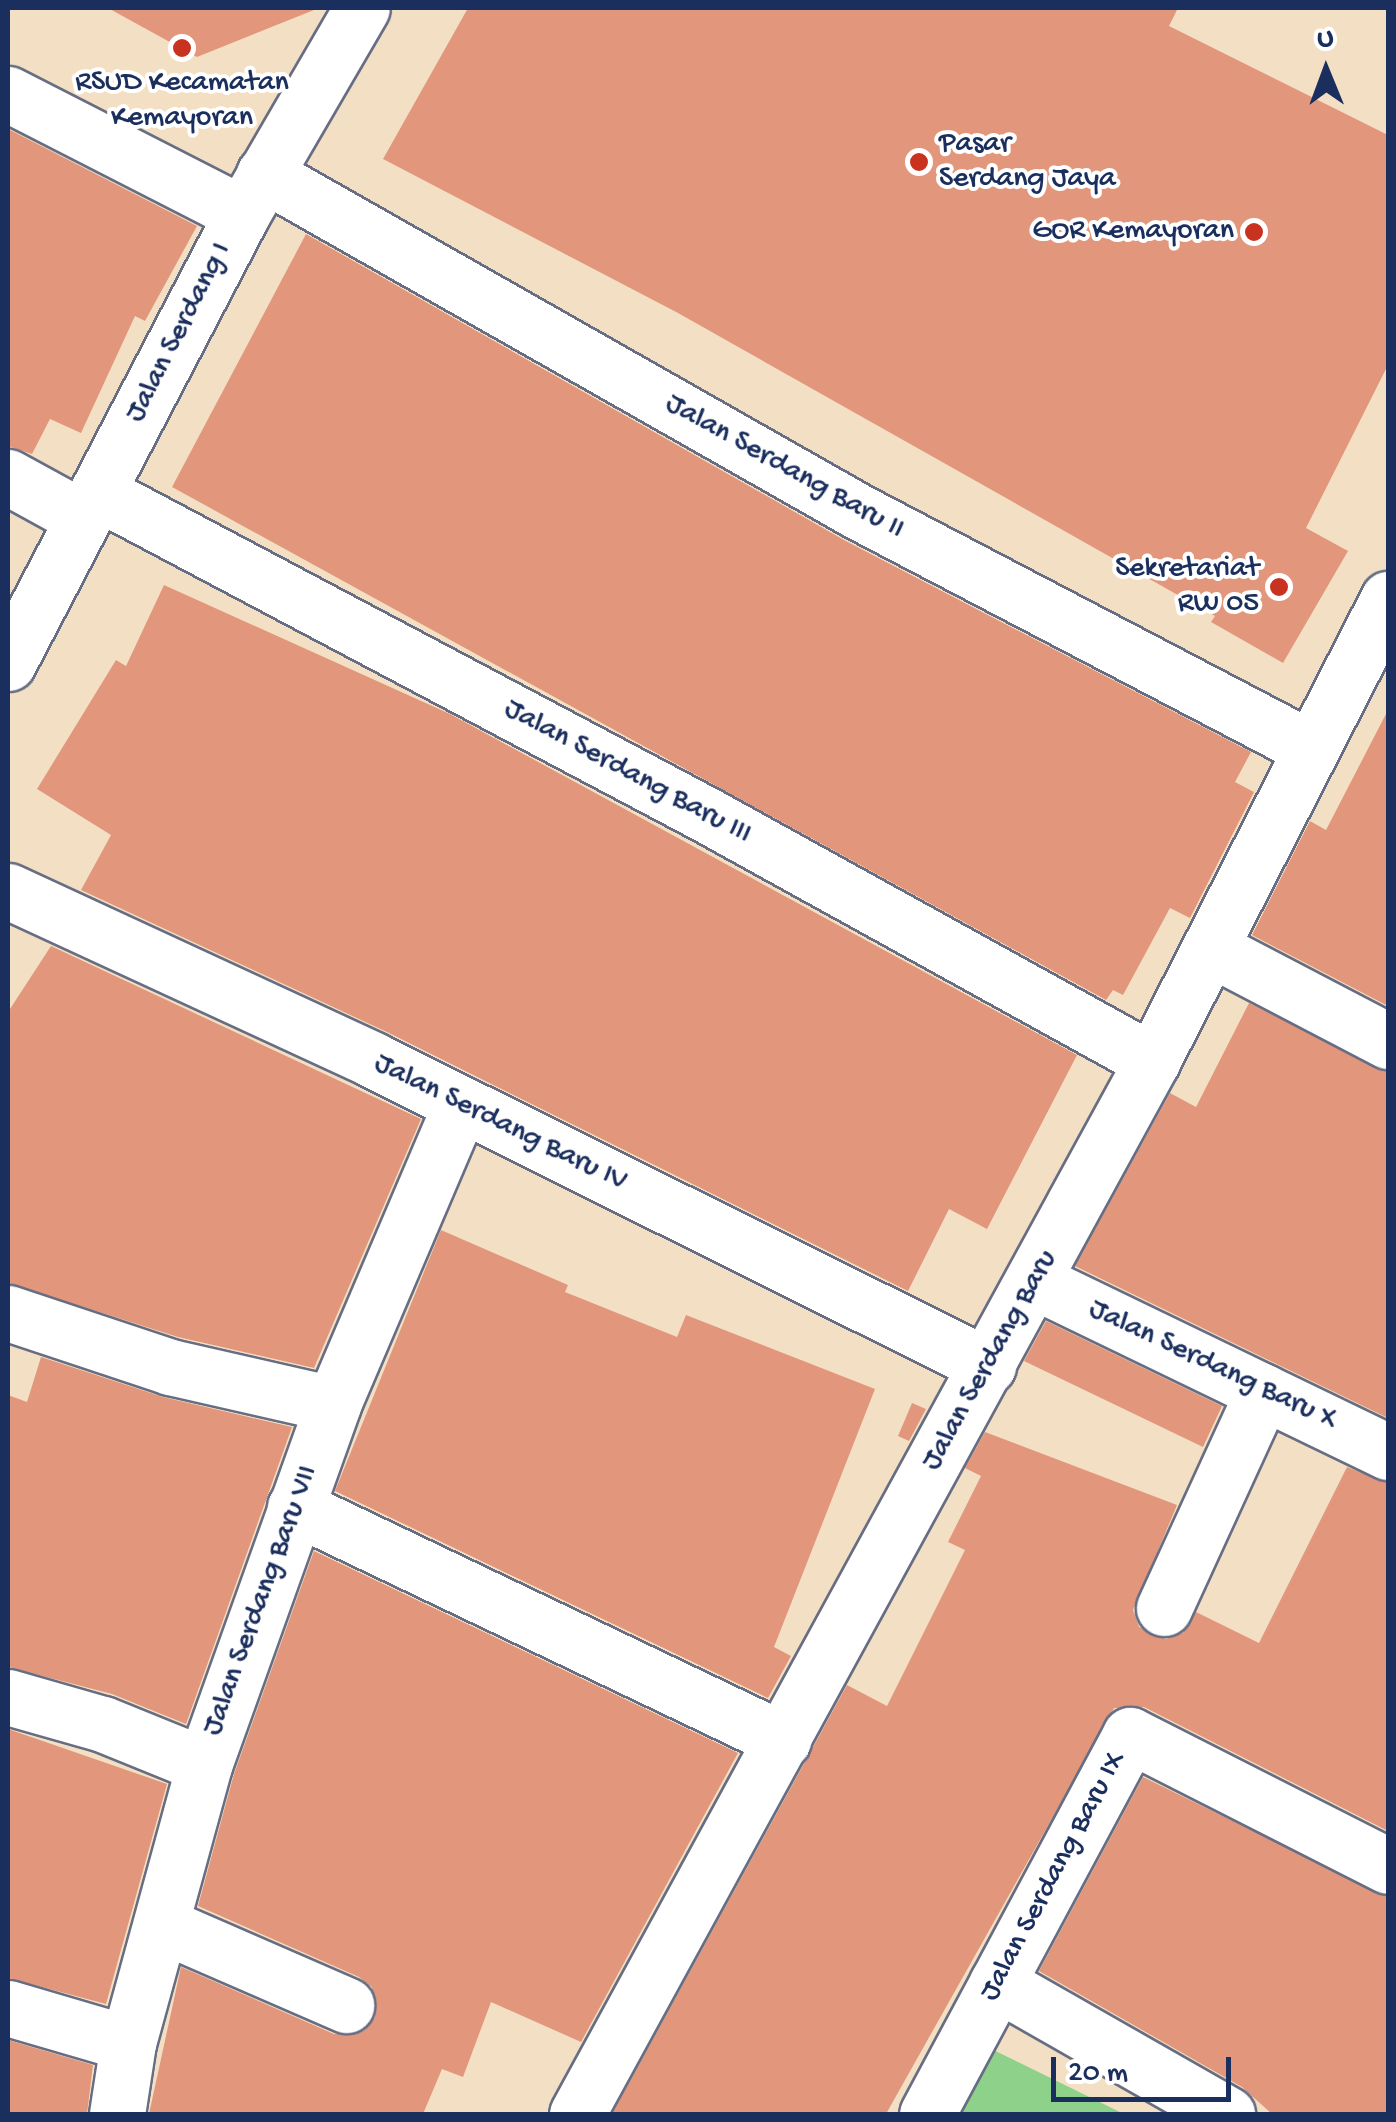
<!DOCTYPE html>
<style>
body{margin:0}
#map{position:relative;width:1396px;height:2122px;overflow:hidden;background:#f3e0c4;font-family:"Gochi Hand",sans-serif}
div>[style]{position:absolute}
.green>*{inset:0;background:#8ed18a}
.building>*{inset:0;background:#e2977d}
.roads{filter:drop-shadow(2px 0 #676d82) drop-shadow(-2px 0 #676d82) drop-shadow(0 2px #676d82) drop-shadow(0 -2px #676d82)}
.minor>*{height:55px;margin:-27.5px;padding:0 27.5px;transform-origin:27.5px;border-radius:27.5px;background:#fff}
.dots>*{width:28px;height:28px;translate:-50% -50%;box-sizing:border-box;border:5px solid #fff;border-radius:50%}
span{translate:-50% -50%;white-space:nowrap;text-align:center;line-height:1.15;-webkit-text-stroke:8px #fff;paint-order:stroke}
.poi-label{font-size:30px;color:#1b2f5e}
.left{translate:0 -50%;text-align:left}
.right{translate:-100% -50%;text-align:right}
.street-label{font-size:30px;color:#1b2f5e}
.frame{position:absolute;inset:0;border:10px solid #1b2f5e;pointer-events:none}
.north{position:absolute;left:1276px;top:20px;width:100px;height:100px;-webkit-text-stroke:8px #fff;paint-order:stroke;rotate:359deg;font-size:28px;font-weight:700;line-height:40px;text-align:center;color:#1b2f5e}
.north::after{content:'';display:block;margin:auto;width:35px;height:45px;background:#1b2f5e;clip-path:polygon(50% 0,100% 100%,50% 72%,0 100%)}
.scale{position:absolute;left:1051px;top:2057px;width:180px;height:45px;box-sizing:border-box;border:5px solid #1b2f5e;border-top:0;padding-left:12px;font-size:30px;line-height:35px;white-space:nowrap;color:#1b2f5e;-webkit-text-stroke:8px #fff;paint-order:stroke}
</style>
<div id="map">
<div class="green">
<div style="clip-path:polygon(973px 2040px,1124px 2114px,936px 2114px)"></div>
</div>
<div class="building">
<div style="clip-path:polygon(108px 8px,313px 8px,314px 10px,197px 57px)"></div>
<div style="clip-path:polygon(468px 8px,1178px 8px,1169px 26px,1388px 135px,1388px 365px,1306px 528px,1348px 551px,1283px 663px,1211px 622px,1215px 616px,678px 313px,383px 159px)"></div>
<div style="clip-path:polygon(8px 129px,197px 226px,145px 321px,135px 316px,81px 433px,50px 419px,32px 454px,8px 446px)"></div>
<div style="clip-path:polygon(306px 234px,844px 540px,1251px 752px,1235px 782px,1254px 792px,1190px 918px,1170px 908px,1123px 995px,1113px 990px,1106px 1000px,172px 487px)"></div>
<div style="clip-path:polygon(164px 585px,450px 714px,1077px 1055px,987px 1229px,949px 1209px,908px 1291px,387px 1032px,81px 890px,111px 835px,37px 789px,116px 660px,126px 666px)"></div>
<div style="clip-path:polygon(1388px 710px,1388px 1006px,1252px 935px,1310px 821px,1326px 830px)"></div>
<div style="clip-path:polygon(51px 946px,421px 1119px,314px 1368px,178px 1337px,8px 1283px,8px 1012px)"></div>
<div style="clip-path:polygon(1249px 1003px,1388px 1072px,1388px 1418px,1075px 1266px,1170px 1093px,1196px 1107px)"></div>
<div style="clip-path:polygon(441px 1230px,568px 1285px,565px 1292px,677px 1337px,686px 1315px,875px 1389px,774px 1647px,791px 1656px,768px 1698px,335px 1491px)"></div>
<div style="clip-path:polygon(1046px 1321px,1222px 1406px,1203px 1447px,1024px 1361px)"></div>
<div style="clip-path:polygon(41px 1357px,163px 1397px,292px 1427px,186px 1724px,112px 1694px,8px 1667px,8px 1395px,27px 1402px)"></div>
<div style="clip-path:polygon(912px 1403px,926px 1409px,909px 1441px,898px 1436px)"></div>
<div style="clip-path:polygon(985px 1432px,1177px 1505px,1133px 1610px,1139px 1627px,1166px 1639px,1183px 1633px,1196px 1612px,1259px 1643px,1347px 1467px,1388px 1483px,1388px 1831px,1144px 1707px,1114px 1708px,886px 2114px,612px 2114px,847px 1685px,887px 1706px,965px 1550px,948px 1542px,981px 1476px,965px 1468px)"></div>
<div style="clip-path:polygon(314px 1551px,738px 1753px,581px 2042px,491px 2002px,463px 2077px,442px 2069px,423px 2114px,149px 2114px,181px 1967px,334px 2034px,364px 2031px,375px 2017px,372px 1987px,359px 1977px,198px 1906px,234px 1774px)"></div>
<div style="clip-path:polygon(8px 1729px,167px 1784px,106px 2004px,8px 1978px)"></div>
<div style="clip-path:polygon(1143px 1777px,1388px 1897px,1388px 2114px,1272px 2114px,1242px 2087px,1039px 1971px)"></div>
<div style="clip-path:polygon(8px 2040px,93px 2065px,87px 2114px,8px 2114px)"></div>
</div>
<div class="roads">
<div class="minor">
<div style="left:8px;top:94px;width:263px;rotate:27.1deg"></div>
<div style="left:264px;top:174px;width:684px;rotate:29.6deg"></div>
<div style="left:859px;top:512px;width:509px;rotate:27.62deg"></div>
<div style="left:8px;top:477px;width:85px;rotate:28.7deg"></div>
<div style="left:97px;top:492px;width:688px;rotate:27.91deg"></div>
<div style="left:705px;top:814px;width:511px;rotate:28.92deg"></div>
<div style="left:8px;top:663px;width:506px;rotate:-62.47deg"></div>
<div style="left:242px;top:214px;width:238px;rotate:-59.8deg"></div>
<div style="left:8px;top:891px;width:402px;rotate:24.8deg"></div>
<div style="left:373px;top:1060px;width:687px;rotate:26.45deg"></div>
<div style="left:1210px;top:948px;width:201px;rotate:27.6deg"></div>
<div style="left:1034px;top:1281px;width:393px;rotate:25.8deg"></div>
<div style="left:8px;top:1313px;width:171px;rotate:18.4deg"></div>
<div style="left:170px;top:1367px;width:167px;rotate:12.8deg"></div>
<div style="left:295px;top:1507px;width:541px;rotate:25.52deg"></div>
<div style="left:1164px;top:1608px;width:238px;rotate:-65.4deg"></div>
<div style="left:8px;top:1697px;width:99px;rotate:15.9deg"></div>
<div style="left:103px;top:1724px;width:109px;rotate:22.1deg"></div>
<div style="left:162px;top:1925px;width:201px;rotate:23.5deg"></div>
<div style="left:997px;top:1983px;width:265px;rotate:29.7deg"></div>
<div style="left:8px;top:2008px;width:125px;rotate:16.3deg"></div>
<div style="left:117px;top:2114px;width:72px;rotate:-81.2deg"></div>
<div style="left:128px;top:2043px;width:288px;rotate:-74.7deg"></div>
<div style="left:204px;top:1765px;width:383px;rotate:-70.3deg"></div>
<div style="left:333px;top:1404px;width:326px;rotate:-66.9deg"></div>
<div style="left:577px;top:2114px;width:1200px;rotate:-61.36deg"></div>
<div style="left:1152px;top:1061px;width:519px;rotate:-62.94deg"></div>
<div style="left:927px;top:2114px;width:430px;rotate:-61.8deg"></div>
<div style="left:1130px;top:1735px;width:289px;rotate:26.9deg"></div>
</div>
</div>
<div class="dots">
<div style="left:182px;top:48px;background:#c8321e"></div>
<div style="left:919px;top:162px;background:#c8321e"></div>
<div style="left:1254px;top:232px;background:#c8321e"></div>
<div style="left:1279px;top:587px;background:#c8321e"></div>
</div>
<div class="poi-label">
<span style="left:182px;top:101px">RSUD Kecamatan<br>Kemayoran</span>
<span class="left" style="left:939px;top:162px">Pasar<br>Serdang Jaya</span>
<span class="right" style="left:1234px;top:232px">GOR Kemayoran</span>
<span class="right" style="left:1259px;top:587px">Sekretariat<br>RW 05</span>
</div>
<div class="street-label">
<span style="left:180px;top:333px;rotate:-63deg">Jalan Serdang I</span>
<span style="left:784px;top:468px;rotate:29deg">Jalan Serdang Baru II</span>
<span style="left:627px;top:773px;rotate:28deg">Jalan Serdang Baru III</span>
<span style="left:500px;top:1124px;rotate:26deg">Jalan Serdang Baru IV</span>
<span style="left:991px;top:1361px;rotate:-61deg">Jalan Serdang Baru</span>
<span style="left:1212px;top:1366px;rotate:25deg">Jalan Serdang Baru X</span>
<span style="left:262px;top:1601px;rotate:-70deg">Jalan Serdang Baru VII</span>
<span style="left:1054px;top:1877px;rotate:-62deg">Jalan Serdang Baru IX</span>
</div>
<div class="frame"></div>
<div class="north">U</div>
<div class="scale">20 m</div>
</div>
